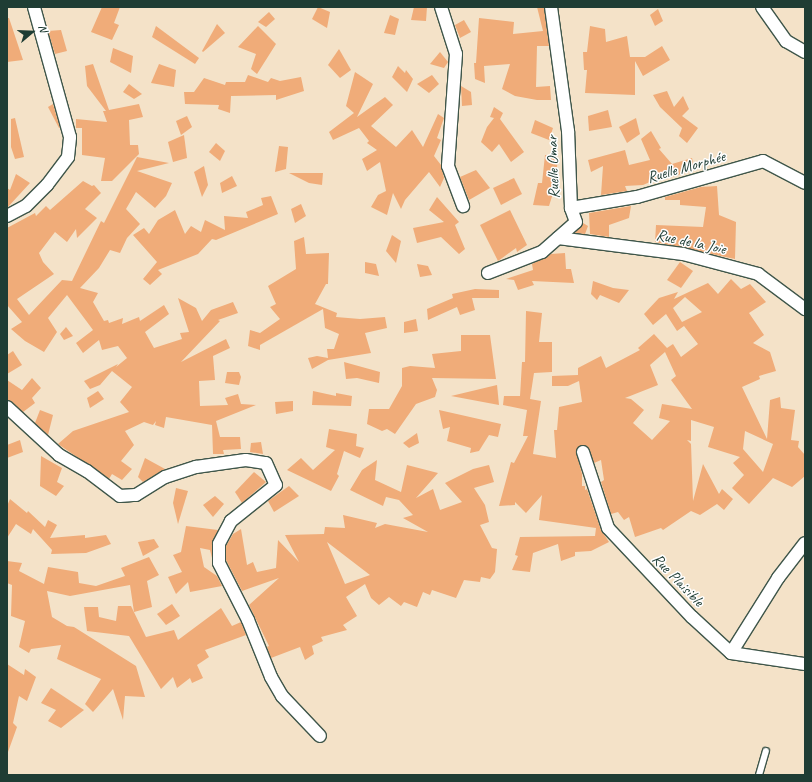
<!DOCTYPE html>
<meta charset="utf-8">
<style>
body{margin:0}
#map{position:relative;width:812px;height:782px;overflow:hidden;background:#f4e2c8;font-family:Caveat,sans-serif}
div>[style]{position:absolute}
.building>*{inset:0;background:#f0ac79}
.roads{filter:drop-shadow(1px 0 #3f564a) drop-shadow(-1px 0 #3f564a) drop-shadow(0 1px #3f564a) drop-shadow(0 -1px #3f564a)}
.lane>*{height:6px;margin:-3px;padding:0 3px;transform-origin:3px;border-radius:3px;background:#fff}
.street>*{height:12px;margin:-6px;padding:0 6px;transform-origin:6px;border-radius:6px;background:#fff}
span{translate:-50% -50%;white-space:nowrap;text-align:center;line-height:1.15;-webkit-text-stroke:3px #fff;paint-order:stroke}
.street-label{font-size:16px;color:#1f3d34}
.frame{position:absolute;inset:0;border:8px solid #1f3d34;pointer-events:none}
.north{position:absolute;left:12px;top:12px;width:40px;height:40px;-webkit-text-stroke:3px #fff;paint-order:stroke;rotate:71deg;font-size:11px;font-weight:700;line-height:16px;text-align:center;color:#1f3d34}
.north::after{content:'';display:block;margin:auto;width:14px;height:18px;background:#1f3d34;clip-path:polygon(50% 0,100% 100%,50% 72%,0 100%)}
</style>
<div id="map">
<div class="building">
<div style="clip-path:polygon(102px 7px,120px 7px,114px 23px,119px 25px,112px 40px,91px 32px)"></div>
<div style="clip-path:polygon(318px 7px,330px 12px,327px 28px,312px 19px)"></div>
<div style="clip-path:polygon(414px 7px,427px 7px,426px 21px,411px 20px)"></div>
<div style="clip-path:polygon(537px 7px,544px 7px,549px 46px,537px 46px,536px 87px,550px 86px,551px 100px,537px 100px,515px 96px,502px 89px,510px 64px,484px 66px,485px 83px,475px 79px,474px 63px,476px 63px,479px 18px,514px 22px,513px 34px,543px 31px)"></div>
<div style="clip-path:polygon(658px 9px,663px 21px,655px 26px,650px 15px)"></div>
<div style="clip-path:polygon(269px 12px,275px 19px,266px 27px,258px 22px)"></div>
<div style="clip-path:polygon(390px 15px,399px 19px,395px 35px,384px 33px)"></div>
<div style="clip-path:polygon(7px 18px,9px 18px,23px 60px,7px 62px)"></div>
<div style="clip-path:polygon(464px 20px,471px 32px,460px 38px,455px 25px)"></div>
<div style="clip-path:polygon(217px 24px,225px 33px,203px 52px,202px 51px)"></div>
<div style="clip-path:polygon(156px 26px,199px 58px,195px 64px,152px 37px)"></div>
<div style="clip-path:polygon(258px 26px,276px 44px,257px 74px,251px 69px,256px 54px,238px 47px)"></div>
<div style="clip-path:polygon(590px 26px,605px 29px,606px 42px,627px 36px,630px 57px,645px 57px,662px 46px,670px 60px,643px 76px,635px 61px,635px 95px,585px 93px,587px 70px,584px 70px,583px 52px,587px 52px)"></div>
<div style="clip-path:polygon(61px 30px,67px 51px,55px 54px,48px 31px)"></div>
<div style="clip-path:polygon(113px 48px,133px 56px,131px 73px,110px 62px)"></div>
<div style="clip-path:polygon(339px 49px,351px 70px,340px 78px,328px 65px)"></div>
<div style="clip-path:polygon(440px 52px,448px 62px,444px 68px,430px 64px)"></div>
<div style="clip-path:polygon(93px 64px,109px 110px,139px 104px,143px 117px,129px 120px,130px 145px,138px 145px,139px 154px,112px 181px,101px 181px,105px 158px,82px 155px,82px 128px,76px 128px,76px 119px,107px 122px,103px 111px,106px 111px,87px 86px,85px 66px)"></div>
<div style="clip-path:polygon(159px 64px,176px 70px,174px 87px,151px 83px)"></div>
<div style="clip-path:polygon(398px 66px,405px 73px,406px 70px,413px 79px,407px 92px,392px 77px)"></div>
<div style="clip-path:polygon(355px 72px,373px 84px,357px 117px,385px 97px,393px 105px,371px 126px,396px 147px,412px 130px,423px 147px,438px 114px,444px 118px,437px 138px,441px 140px,434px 156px,441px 165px,444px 178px,440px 187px,429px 172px,405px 200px,401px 209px,393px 193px,387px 215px,371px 207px,378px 195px,386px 191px,380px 162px,367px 171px,362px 159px,377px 150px,367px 143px,369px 141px,359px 128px,333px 140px,329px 132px,354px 113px,346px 106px)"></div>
<div style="clip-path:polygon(248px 75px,268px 82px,271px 78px,280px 81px,301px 77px,304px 91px,276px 100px,276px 95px,231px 96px,230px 113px,218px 109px,219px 105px,185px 104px,184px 92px,194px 92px,204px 78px,225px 85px,226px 82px,245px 82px)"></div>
<div style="clip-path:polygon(432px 75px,439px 84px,429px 93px,417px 84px)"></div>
<div style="clip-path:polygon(129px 84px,142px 94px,134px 99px,123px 92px)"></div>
<div style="clip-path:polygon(461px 86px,471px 92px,472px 105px,462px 106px)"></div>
<div style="clip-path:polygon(667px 91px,674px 107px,683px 96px,689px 109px,682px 116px,698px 128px,687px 143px,679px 136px,682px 128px,660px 107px,653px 95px)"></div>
<div style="clip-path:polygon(53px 104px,60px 128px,59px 128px,48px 107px)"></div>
<div style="clip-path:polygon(494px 107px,503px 113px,500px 119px,524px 152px,511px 162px,499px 144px,492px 152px,481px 142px,487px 127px,494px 118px,490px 117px)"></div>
<div style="clip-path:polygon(608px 110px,612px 127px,589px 131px,588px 116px)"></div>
<div style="clip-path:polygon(187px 116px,192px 127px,181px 135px,176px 121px)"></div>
<div style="clip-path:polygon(15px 118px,24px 157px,15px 159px,11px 147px,11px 119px)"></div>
<div style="clip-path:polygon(636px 118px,640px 134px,627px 143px,619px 127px)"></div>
<div style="clip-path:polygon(535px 120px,553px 128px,549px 140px,531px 133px)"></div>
<div style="clip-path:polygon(651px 131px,661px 148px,659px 149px,672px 164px,692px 158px,695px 170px,664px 179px,664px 176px,643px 185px,625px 186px,627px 191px,601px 195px,603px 166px,591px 172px,588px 160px,625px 150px,629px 165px,650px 160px,641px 139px)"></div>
<div style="clip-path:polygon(184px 135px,187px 158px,173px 162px,168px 142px)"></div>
<div style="clip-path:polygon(216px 143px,225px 151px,220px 161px,209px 152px)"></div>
<div style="clip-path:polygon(279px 146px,288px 147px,286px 169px,275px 172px)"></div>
<div style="clip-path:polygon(545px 155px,558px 157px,555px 187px,549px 206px,533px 205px,538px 183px,542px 183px)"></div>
<div style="clip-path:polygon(137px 157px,169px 163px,137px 171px,172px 183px,166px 196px,155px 208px,136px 192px,126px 209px,140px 224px,127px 238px,120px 253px,110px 250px,99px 268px,80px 288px,98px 293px,93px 302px,104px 321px,108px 320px,109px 323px,123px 318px,122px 324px,139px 317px,140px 321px,164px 305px,169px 314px,145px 332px,154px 348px,182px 339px,180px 333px,189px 332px,178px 298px,196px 308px,202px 321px,211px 310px,233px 302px,238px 313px,218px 320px,220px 321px,181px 362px,226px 339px,230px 348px,213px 356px,215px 380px,199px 381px,200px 406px,228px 405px,225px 398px,238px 394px,241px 404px,256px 405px,216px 421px,220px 437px,240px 437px,241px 449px,223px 450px,224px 454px,213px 454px,212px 425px,166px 417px,164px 428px,155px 425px,156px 421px,153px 425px,144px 422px,125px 431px,134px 445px,121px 461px,132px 469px,122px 480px,112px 474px,109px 479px,58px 444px,73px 431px,129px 412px,120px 402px,132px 387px,112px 371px,100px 385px,90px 389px,84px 381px,118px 364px,116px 367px,127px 358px,118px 346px,102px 350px,99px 340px,83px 353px,76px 343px,93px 330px,67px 295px,48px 318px,57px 332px,44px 352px,25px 341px,11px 329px,22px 322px,7px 305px,7px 228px,35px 213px,36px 216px,46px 206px,50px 210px,83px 181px,92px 186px,94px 185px,101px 193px,85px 209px,97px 218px,77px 238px,76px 229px,67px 242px,55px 232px,39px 253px,43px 262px,54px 274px,17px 299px,29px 315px,62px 280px,72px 281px,101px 221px,104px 223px)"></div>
<div style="clip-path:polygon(204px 166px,208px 185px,202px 197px,194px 172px)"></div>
<div style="clip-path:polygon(476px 170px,490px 188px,469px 200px,460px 177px)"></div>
<div style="clip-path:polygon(289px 173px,323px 173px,322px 185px,309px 183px)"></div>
<div style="clip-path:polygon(16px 174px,30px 183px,7px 208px,7px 188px,10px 190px)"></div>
<div style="clip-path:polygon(232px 176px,237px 186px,222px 193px,220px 183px)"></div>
<div style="clip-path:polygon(514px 178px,522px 194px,501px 205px,493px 188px)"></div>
<div style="clip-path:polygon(717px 186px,719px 215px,736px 222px,735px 259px,655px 242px,656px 225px,703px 227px,706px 207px,680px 205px,680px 200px,665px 200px,665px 197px,701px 187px)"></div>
<div style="clip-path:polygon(271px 196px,278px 214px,216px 240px,212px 239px,198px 254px,158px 270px,162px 274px,150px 285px,143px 279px,157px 262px,133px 235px,144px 228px,149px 234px,158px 220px,175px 210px,185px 234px,191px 226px,201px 232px,205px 220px,225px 230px,224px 216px,248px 218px,246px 212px,263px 205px,261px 198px)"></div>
<div style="clip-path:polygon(437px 197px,459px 222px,455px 225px,465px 249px,459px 254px,441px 237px,417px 243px,413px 228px,444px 222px,429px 210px)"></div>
<div style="clip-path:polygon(301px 204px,306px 216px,295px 223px,291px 209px)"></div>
<div style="clip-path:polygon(631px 206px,629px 218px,609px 225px,609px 237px,590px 234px,589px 213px)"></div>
<div style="clip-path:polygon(510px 210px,527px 245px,517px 252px,516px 248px,498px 261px,480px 225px)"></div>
<div style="clip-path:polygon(583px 223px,588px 226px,585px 234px,575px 233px)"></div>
<div style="clip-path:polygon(392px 235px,401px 241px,396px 263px,386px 251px)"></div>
<div style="clip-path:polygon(304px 237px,306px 254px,329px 253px,328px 284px,326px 284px,315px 304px,337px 313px,336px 317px,360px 319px,385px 317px,387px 328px,365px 333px,371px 353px,328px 360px,312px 369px,308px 358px,317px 356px,328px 358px,327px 349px,334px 349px,339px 334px,325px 328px,323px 309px,260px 345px,260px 350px,248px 346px,250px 330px,260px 333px,280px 319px,270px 307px,276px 304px,268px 286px,296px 269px,294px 241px)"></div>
<div style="clip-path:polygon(565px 253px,566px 269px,571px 269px,574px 283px,532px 281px,534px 285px,518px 290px,514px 280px,506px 279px,533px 270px,532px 264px,551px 254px)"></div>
<div style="clip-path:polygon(365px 262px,376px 264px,379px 276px,365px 273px)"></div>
<div style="clip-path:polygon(680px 262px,693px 271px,681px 288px,667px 280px)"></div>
<div style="clip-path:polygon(417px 264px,428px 266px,432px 275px,420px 277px)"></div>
<div style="clip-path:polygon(evenodd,731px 279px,741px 289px,750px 284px,766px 302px,749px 313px,764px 335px,753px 343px,770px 352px,776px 371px,759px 376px,760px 379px,742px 387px,767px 439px,770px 400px,780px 397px,781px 408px,795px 410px,791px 440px,799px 441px,798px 447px,805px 455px,805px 476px,792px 487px,773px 478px,749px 504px,732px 488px,744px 475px,733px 463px,740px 457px,708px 447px,714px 427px,691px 420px,691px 441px,687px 440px,691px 444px,693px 501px,703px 464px,719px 494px,722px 489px,733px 499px,724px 510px,717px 504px,700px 515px,691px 511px,663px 530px,661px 528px,635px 537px,629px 517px,624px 520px,618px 512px,611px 514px,601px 482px,604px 480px,601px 460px,594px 463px,588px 447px,581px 445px,576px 451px,582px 474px,582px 486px,585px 486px,585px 490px,587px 489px,601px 530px,609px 542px,591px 551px,575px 552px,575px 556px,561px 561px,558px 544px,533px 553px,530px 572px,512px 570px,518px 556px,515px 555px,520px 537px,595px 536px,596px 528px,539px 520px,542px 495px,526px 513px,515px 502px,515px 505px,499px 506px,511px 462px,514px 463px,528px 436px,523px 436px,527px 410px,503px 405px,504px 396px,520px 396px,522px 362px,525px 362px,526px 311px,542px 313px,539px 342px,552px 342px,552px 372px,534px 373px,530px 399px,541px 401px,533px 454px,556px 458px,554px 430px,557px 430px,559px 407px,582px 402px,579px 381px,568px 386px,552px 386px,552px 376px,578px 375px,578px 368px,601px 356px,606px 368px,640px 350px,638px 348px,654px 334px,667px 348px,673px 344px,681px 357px,698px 344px,684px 326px,677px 331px,666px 314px,653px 325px,644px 314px,659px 298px,678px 292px,674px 299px,708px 283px,718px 294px,731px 279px,685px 297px,702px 312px,682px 322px,673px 308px,685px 297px,731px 279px,665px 352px,676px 376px,671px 380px,692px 409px,662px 404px,659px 418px,670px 421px,652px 440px,633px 423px,644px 410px,631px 399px,625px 398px,658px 385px,650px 365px,665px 352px,731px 279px,745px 431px,773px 444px,763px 472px,743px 449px,745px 431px)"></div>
<div style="clip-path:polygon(593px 281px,613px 288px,629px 290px,619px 303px,600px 295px,597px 300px,591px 294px)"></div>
<div style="clip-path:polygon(475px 289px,499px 290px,499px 298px,472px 298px,475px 310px,460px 315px,457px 307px,428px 320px,427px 309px,453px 298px,452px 294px)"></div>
<div style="clip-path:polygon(416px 319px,418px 331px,404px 333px,404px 322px)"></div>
<div style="clip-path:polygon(66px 327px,73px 336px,64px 340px,60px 334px)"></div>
<div style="clip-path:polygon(461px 335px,490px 335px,496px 379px,432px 378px,437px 390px,435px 397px,416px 404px,395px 434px,387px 429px,382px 431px,367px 424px,369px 409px,389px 409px,402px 386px,402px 368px,410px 366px,435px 368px,432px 354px,461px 351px)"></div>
<div style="clip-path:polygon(13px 351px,22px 365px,7px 374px,7px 355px)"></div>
<div style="clip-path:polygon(344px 362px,380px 372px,379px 383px,357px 378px,346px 379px)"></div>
<div style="clip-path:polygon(227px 372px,239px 372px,241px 377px,239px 385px,225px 383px)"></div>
<div style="clip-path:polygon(32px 378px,41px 388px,32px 398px,35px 403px,23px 412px,7px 400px,7px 380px,22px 390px)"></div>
<div style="clip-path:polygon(497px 385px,499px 405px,451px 396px)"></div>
<div style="clip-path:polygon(98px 391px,104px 399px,90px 408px,87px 398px)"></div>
<div style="clip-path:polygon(313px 391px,336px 396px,336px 393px,352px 396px,351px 406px,312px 405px)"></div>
<div style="clip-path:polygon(293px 401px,293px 411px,276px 414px,275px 402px)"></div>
<div style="clip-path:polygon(40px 410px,53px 415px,48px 435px,35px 423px)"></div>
<div style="clip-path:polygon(439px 410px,501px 424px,498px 437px,489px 435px,479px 451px,470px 453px,471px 448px,447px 441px,450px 427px,443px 429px)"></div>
<div style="clip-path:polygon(329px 429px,357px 434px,356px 446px,364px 448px,360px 458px,344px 451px,337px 474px,339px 476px,331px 491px,287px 470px,301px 458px,313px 470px,335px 450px,326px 447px)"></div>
<div style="clip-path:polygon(417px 433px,419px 443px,409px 448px,403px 443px)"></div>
<div style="clip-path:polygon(20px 440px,23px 452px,7px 458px,7px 445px)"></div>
<div style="clip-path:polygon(261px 442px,263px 454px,250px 452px,251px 443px)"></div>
<div style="clip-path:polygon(41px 456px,62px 468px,57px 482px,64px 486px,56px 496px,40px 486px)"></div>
<div style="clip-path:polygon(145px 458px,165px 469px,143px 482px,138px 477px)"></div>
<div style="clip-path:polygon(evenodd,377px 460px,375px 480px,401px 492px,407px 465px,438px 473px,416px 498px,433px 489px,440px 510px,462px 502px,445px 483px,473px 469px,489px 465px,494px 482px,474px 488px,485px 505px,489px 522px,480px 525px,492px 548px,497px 549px,495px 572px,490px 579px,481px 577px,480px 582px,464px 580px,456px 598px,432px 590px,430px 595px,423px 592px,417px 607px,404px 602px,401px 606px,389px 597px,379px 605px,371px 598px,365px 584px,346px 597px,357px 616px,343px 625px,347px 630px,321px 637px,323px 641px,312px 646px,314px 654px,305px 660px,300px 647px,271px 658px,267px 647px,269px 646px,249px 605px,279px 578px,242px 591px,226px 560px,226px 546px,233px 534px,241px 529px,247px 565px,253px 562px,257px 572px,276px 568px,278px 540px,299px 562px,285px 535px,324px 534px,325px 527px,345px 528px,343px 515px,377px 523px,375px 528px,385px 524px,428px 532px,403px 518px,413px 515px,399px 500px,386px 497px,383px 506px,350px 490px,362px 470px,377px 460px,327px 542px,370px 575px,345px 584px,327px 542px)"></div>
<div style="clip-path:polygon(254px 472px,266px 482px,242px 503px,235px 492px)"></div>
<div style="clip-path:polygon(289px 486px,299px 496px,274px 512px,268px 501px)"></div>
<div style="clip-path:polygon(176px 488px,188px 491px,178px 524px,173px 503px)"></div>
<div style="clip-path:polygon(215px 496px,224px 504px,213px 517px,203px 505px)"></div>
<div style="clip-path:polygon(10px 499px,27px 513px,28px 511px,45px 527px,48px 520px,57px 525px,50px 538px,85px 535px,85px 538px,106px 535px,111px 544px,86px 553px,51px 554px,52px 550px,33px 529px,31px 534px,16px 524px,7px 538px,7px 506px)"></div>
<div style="clip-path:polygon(186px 526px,218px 530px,212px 544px,212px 558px,210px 550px,200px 548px,204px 567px,217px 576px,222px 586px,190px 592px,188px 582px,176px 594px,168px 577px,182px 572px,173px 555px,181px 552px)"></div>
<div style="clip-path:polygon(154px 539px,159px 547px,143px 556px,138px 542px)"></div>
<div style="clip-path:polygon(149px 557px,159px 575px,147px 581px,152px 607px,134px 612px,130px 585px,70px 596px,47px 591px,52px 617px,67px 626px,74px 627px,136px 666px,145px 697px,125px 696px,123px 720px,113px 689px,93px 712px,85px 704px,101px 679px,57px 659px,61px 645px,31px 649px,29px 653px,19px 647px,25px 621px,11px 616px,12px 585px,7px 583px,7px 561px,22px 563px,19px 571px,44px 584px,48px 567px,78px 572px,79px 583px,96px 586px,125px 576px,121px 568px)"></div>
<div style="clip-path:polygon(172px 604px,180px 616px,166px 625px,157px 614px)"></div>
<div style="clip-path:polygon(118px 606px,131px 606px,146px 637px,174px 630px,178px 640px,221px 608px,232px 626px,241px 622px,246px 635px,205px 650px,209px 657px,197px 665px,203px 678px,192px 683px,190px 678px,177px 688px,173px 677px,161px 689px,129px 636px,87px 631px,84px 607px,98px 607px,99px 617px,116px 621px)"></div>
<div style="clip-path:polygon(7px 664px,24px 675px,25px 669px,36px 677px,27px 701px,19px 696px,13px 723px,17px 727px,8px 752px)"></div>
<div style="clip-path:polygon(51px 688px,84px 710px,61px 728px,48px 721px,56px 710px,41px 703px)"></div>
</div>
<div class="roads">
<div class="lane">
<div style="left:759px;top:775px;width:25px;rotate:-74deg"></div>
</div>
<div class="street">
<div style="left:441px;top:7px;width:49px;rotate:72.3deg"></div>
<div style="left:456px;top:54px;width:112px;rotate:94.1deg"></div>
<div style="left:448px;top:166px;width:43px;rotate:69.4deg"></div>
<div style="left:762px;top:7px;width:42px;rotate:54.8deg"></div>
<div style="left:786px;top:41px;width:22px;rotate:30deg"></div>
<div style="left:571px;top:208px;width:67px;rotate:-9.5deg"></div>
<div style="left:637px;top:197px;width:131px;rotate:-15.9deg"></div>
<div style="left:763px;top:161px;width:47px;rotate:27.6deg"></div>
<div style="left:7px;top:216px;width:21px;rotate:-28deg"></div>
<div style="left:26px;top:206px;width:30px;rotate:-45deg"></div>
<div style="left:47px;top:185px;width:35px;rotate:-53deg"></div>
<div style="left:68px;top:157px;width:20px;rotate:-84deg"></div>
<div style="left:70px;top:137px;width:135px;rotate:-105.5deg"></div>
<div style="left:558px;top:238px;width:126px;rotate:7.3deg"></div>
<div style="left:683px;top:254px;width:78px;rotate:14.9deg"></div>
<div style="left:758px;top:274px;width:59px;rotate:36.7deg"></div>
<div style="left:488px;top:273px;width:58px;rotate:-21.3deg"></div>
<div style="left:542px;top:252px;width:45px;rotate:-41.4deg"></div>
<div style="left:576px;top:222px;width:15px;rotate:-110deg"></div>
<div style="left:571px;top:208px;width:77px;rotate:-92.2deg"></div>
<div style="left:568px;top:131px;width:125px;rotate:-97.8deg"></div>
<div style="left:7px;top:407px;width:71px;rotate:42.7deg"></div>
<div style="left:59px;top:455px;width:32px;rotate:30deg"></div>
<div style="left:87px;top:471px;width:41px;rotate:37.1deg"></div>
<div style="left:120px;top:496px;width:16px;rotate:-4deg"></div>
<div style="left:136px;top:495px;width:34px;rotate:-32deg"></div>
<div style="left:165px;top:477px;width:33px;rotate:-18deg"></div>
<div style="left:196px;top:467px;width:50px;rotate:-8deg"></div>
<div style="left:246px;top:460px;width:20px;rotate:9deg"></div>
<div style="left:266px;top:463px;width:24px;rotate:66deg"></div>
<div style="left:276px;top:485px;width:58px;rotate:141.3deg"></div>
<div style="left:231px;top:521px;width:26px;rotate:118deg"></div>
<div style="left:219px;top:544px;width:19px;rotate:90deg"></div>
<div style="left:219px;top:563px;width:64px;rotate:63deg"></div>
<div style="left:248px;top:620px;width:61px;rotate:68deg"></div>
<div style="left:271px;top:677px;width:22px;rotate:60deg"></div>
<div style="left:282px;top:696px;width:55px;rotate:46.5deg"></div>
<div style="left:583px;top:452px;width:80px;rotate:71.8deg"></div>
<div style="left:608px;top:528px;width:122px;rotate:46.7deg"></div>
<div style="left:692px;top:617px;width:53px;rotate:42.7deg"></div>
<div style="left:731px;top:653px;width:75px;rotate:8.5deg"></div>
<div style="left:731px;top:653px;width:89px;rotate:-57.9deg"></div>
<div style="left:778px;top:578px;width:44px;rotate:-52.4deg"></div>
</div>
</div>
<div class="street-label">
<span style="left:553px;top:167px;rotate:-92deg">Ruelle Omar</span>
<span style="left:686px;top:167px;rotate:-16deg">Ruelle Morphée</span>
<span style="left:691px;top:242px;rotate:12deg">Rue de la Joie</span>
<span style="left:678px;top:580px;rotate:46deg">Rue Plaisible</span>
</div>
<div class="frame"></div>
<div class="north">N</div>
</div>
